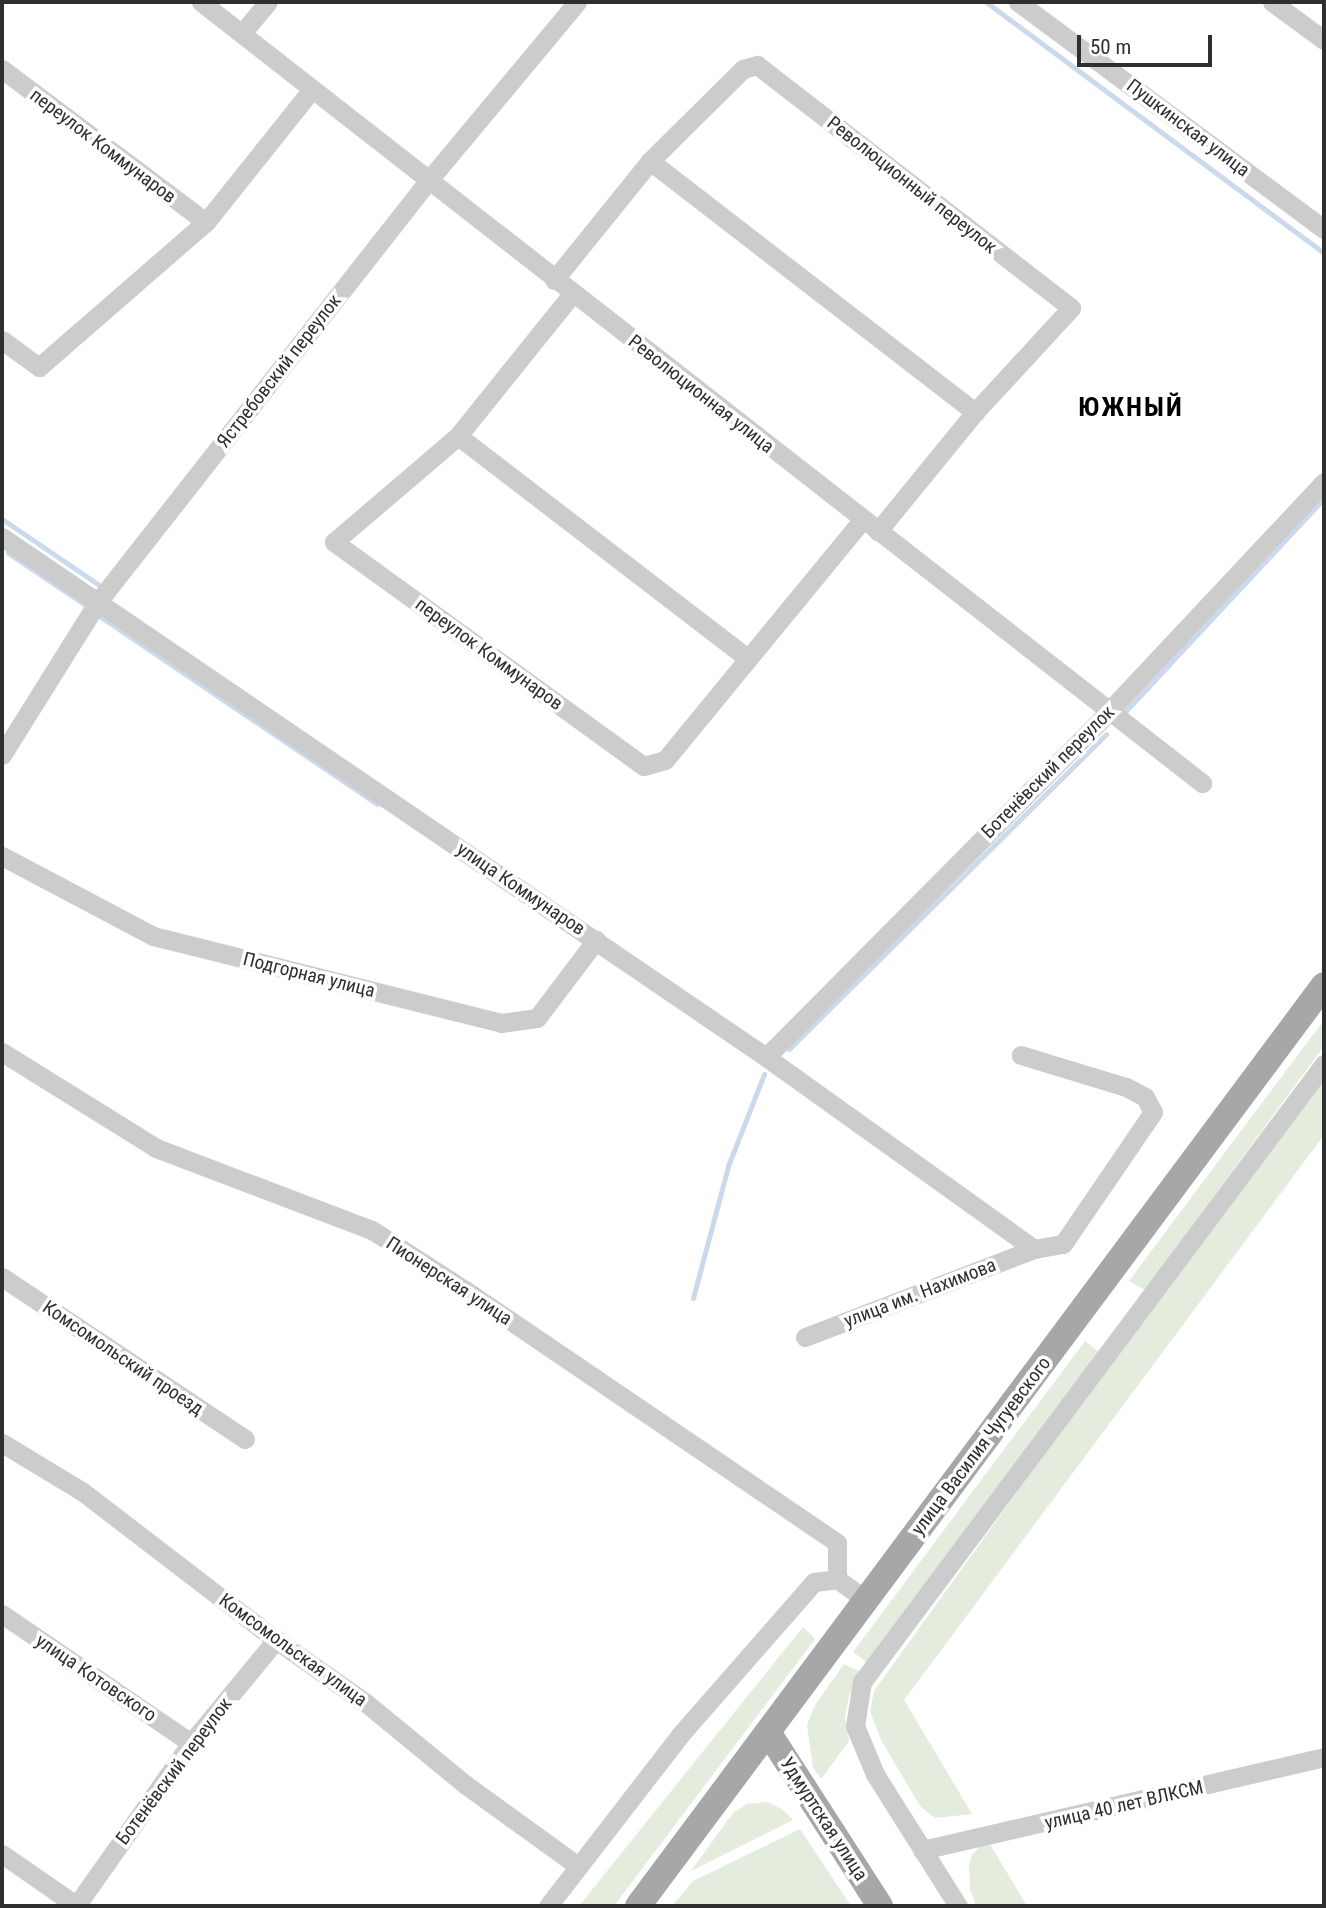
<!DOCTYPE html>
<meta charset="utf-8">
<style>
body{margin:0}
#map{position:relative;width:1326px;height:1908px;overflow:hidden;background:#fff;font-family:"Roboto Condensed",sans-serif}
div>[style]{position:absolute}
.green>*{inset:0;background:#e4eddd}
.stream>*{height:5px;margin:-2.5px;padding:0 2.5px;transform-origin:2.5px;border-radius:2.5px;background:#cadaec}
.minor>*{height:19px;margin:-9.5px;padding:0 9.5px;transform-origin:9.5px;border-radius:9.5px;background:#ccc}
.major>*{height:26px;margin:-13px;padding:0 13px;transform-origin:13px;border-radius:13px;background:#a7a7a7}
span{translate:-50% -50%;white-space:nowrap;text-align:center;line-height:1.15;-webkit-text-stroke:7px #fff;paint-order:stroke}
.street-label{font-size:19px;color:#2f2f2f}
.district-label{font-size:26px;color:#000;font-weight:700;letter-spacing:2px}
.frame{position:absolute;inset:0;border:4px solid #2f2f2f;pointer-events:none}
.scale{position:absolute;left:1077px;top:35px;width:135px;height:32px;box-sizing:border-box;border:4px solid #2f2f2f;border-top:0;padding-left:9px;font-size:21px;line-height:24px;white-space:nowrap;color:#2f2f2f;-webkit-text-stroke:5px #fff;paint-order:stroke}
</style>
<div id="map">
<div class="green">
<div style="clip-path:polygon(1324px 1020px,1324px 1046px,1145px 1290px,1129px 1281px)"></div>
<div style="clip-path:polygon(1324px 1077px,1324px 1135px,904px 1700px,972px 1814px,935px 1818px,920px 1806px,881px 1740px,870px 1711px,874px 1691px,1099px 1378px)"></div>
<div style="clip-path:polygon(1085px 1341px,1101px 1354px,869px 1664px,853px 1652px)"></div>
<div style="clip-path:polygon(803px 1627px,815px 1639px,614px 1906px,579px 1906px)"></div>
<div style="clip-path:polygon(844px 1664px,861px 1672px,849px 1696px,845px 1717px,849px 1741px,821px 1779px,813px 1768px,807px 1725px,815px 1705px)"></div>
<div style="clip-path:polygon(767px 1802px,782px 1809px,793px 1820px,691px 1871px,733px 1813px,747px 1804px)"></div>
<div style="clip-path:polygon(800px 1829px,851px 1906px,672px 1906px,693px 1881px)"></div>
<div style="clip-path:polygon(987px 1839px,1027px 1906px,976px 1906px,970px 1889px,969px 1865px,972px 1855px)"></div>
</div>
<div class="stream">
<div style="left:986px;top:2px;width:421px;rotate:36.6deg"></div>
<div style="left:2px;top:519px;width:117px;rotate:34.2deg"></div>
<div style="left:8px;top:553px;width:95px;rotate:33.9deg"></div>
<div style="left:98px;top:615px;width:337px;rotate:34.1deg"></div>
<div style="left:1121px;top:716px;width:298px;rotate:-47deg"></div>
<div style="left:789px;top:1049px;width:447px;rotate:-44.8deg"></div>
<div style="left:693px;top:1298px;width:137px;rotate:-75.1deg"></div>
<div style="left:728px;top:1166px;width:99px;rotate:-68.6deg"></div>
</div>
<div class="minor">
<div style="left:201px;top:2px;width:1270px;rotate:37.96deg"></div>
<div style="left:1018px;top:2px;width:381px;rotate:36.6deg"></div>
<div style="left:1272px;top:2px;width:64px;rotate:36.2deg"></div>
<div style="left:242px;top:33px;width:40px;rotate:-50deg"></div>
<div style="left:2px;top:69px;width:255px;rotate:36.9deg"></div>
<div style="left:650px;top:161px;width:411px;rotate:37.7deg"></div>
<div style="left:554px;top:280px;width:153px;rotate:-51.1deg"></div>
<div style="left:650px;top:161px;width:131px;rotate:-44.7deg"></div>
<div style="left:743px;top:69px;width:15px;rotate:-16deg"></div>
<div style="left:757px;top:65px;width:397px;rotate:37.7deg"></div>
<div style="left:1071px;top:308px;width:142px;rotate:132.7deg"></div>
<div style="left:975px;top:412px;width:154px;rotate:129.2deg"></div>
<div style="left:572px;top:294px;width:182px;rotate:128.8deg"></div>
<div style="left:458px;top:436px;width:163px;rotate:139.5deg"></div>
<div style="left:334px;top:542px;width:382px;rotate:35.9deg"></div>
<div style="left:644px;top:766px;width:22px;rotate:-16deg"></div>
<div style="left:665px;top:760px;width:312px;rotate:-50.6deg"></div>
<div style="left:2px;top:340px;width:46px;rotate:36.1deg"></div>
<div style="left:39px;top:367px;width:221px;rotate:-41deg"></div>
<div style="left:206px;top:222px;width:170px;rotate:-51.4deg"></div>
<div style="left:458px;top:436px;width:364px;rotate:37.5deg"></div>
<div style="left:2px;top:537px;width:924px;rotate:34.24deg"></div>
<div style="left:766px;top:1057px;width:330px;rotate:35.6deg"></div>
<div style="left:2px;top:755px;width:179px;rotate:-58deg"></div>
<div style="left:97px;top:603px;width:536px;rotate:-51.89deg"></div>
<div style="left:428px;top:181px;width:233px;rotate:-50.2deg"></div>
<div style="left:2px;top:856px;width:171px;rotate:27.9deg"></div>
<div style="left:153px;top:936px;width:359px;rotate:14deg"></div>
<div style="left:501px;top:1023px;width:36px;rotate:-8deg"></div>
<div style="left:537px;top:1018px;width:98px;rotate:-52.9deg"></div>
<div style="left:2px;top:1052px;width:181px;rotate:31.9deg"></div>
<div style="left:156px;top:1148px;width:231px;rotate:20.8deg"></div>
<div style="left:372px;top:1230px;width:121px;rotate:32.9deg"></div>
<div style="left:474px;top:1296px;width:439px;rotate:34.2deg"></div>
<div style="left:837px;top:1543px;width:36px;rotate:90deg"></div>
<div style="left:766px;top:1057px;width:487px;rotate:-45.2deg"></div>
<div style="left:1109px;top:711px;width:314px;rotate:-46.8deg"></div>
<div style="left:2px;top:1277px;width:292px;rotate:33.7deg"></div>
<div style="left:805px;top:1337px;width:245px;rotate:-21deg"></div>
<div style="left:1034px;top:1249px;width:29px;rotate:-10deg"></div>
<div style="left:1063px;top:1244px;width:160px;rotate:-55.7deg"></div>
<div style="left:1153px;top:1112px;width:17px;rotate:-118deg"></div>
<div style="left:1145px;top:1097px;width:21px;rotate:-152deg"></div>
<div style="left:1126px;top:1087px;width:110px;rotate:-163.1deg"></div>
<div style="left:2px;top:1443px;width:95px;rotate:31.2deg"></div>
<div style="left:83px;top:1492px;width:243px;rotate:37.5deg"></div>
<div style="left:276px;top:1640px;width:110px;rotate:35deg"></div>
<div style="left:366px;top:1703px;width:129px;rotate:39.4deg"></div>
<div style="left:466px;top:1785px;width:138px;rotate:35.9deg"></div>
<div style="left:2px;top:1614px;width:229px;rotate:34.3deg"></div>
<div style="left:922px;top:1850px;width:413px;rotate:-13deg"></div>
<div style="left:2px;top:1854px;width:91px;rotate:34.7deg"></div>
<div style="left:76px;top:1906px;width:199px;rotate:-54.8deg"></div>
<div style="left:191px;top:1743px;width:134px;rotate:-50.5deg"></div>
<div style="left:548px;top:1906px;width:216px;rotate:-52.3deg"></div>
<div style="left:680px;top:1735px;width:203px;rotate:-48.8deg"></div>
<div style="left:814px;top:1582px;width:23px;rotate:-7deg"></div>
<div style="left:837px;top:1579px;width:36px;rotate:36deg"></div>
<div style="left:958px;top:1906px;width:156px;rotate:-122.2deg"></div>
<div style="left:875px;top:1774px;width:52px;rotate:-112.6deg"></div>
<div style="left:855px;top:1726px;width:45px;rotate:-81deg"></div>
<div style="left:862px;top:1682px;width:772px;rotate:-53.22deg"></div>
</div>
<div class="major">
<div style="left:768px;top:1732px;width:207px;rotate:57.2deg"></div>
<div style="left:638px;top:1906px;width:1148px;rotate:-53.32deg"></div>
</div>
<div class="street-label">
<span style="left:1188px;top:128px;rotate:37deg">Пушкинская улица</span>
<span style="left:103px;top:146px;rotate:37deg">переулок Коммунаров</span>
<span style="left:912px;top:185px;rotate:38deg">Революционный переулок</span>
<span style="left:279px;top:371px;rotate:-52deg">Ястребовский переулок</span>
<span style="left:701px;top:394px;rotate:38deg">Революционная улица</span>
<span style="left:489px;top:654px;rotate:36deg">переулок Коммунаров</span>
<span style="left:1048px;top:772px;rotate:-45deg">Ботенёвский переулок</span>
<span style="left:521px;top:889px;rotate:34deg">улица Коммунаров</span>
<span style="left:309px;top:975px;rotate:14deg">Подгорная улица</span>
<span style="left:449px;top:1281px;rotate:33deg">Пионерская улица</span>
<span style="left:920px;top:1293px;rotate:-21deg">улица им. Нахимова</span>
<span style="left:123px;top:1358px;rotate:34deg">Комсомольский проезд</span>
<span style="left:981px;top:1446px;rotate:-53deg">улица Василия Чугуевского</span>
<span style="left:293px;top:1650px;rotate:36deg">Комсомольская улица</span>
<span style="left:96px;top:1678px;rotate:34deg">улица Котовского</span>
<span style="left:174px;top:1771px;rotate:-53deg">Ботенёвский переулок</span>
<span style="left:1124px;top:1805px;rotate:-13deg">улица 40 лет ВЛКСМ</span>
<span style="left:824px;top:1819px;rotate:57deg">Удмуртская улица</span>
</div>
<div class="district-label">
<span style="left:1131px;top:408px">ЮЖНЫЙ</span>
</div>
<div class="frame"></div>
<div class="scale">50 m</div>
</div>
